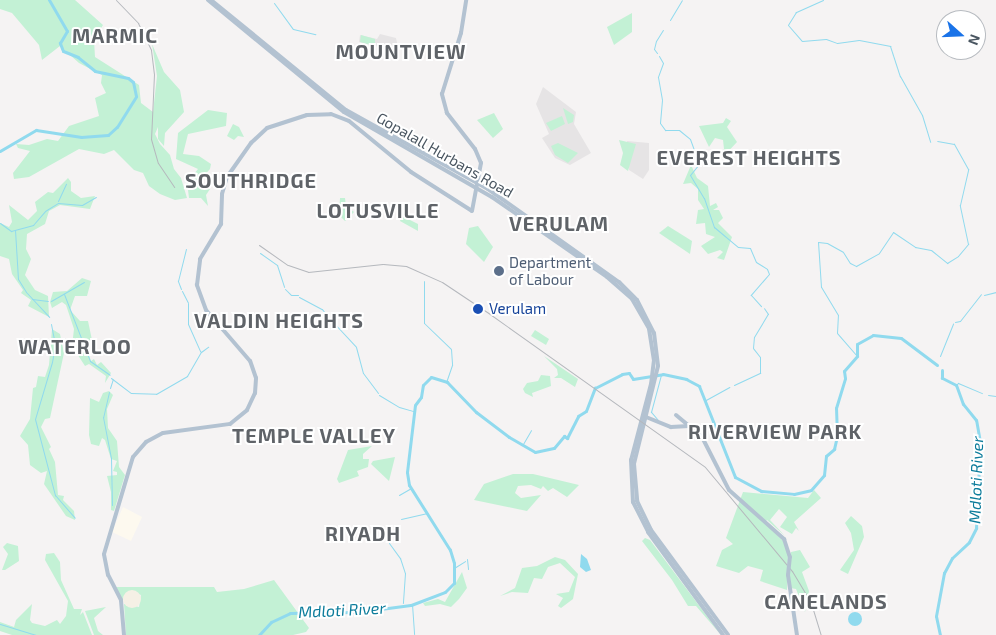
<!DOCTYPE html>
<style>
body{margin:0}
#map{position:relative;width:996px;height:635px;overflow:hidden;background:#f5f3f3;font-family:"Exo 2",sans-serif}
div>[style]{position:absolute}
.commercial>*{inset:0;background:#fdf9ef}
.education>*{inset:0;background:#e6e4e5}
.green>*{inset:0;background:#c3f1d5}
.sand>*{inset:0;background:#f5f0e5}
.round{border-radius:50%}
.water>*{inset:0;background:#90daee}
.stream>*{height:1px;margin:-0.5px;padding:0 0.5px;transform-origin:0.5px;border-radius:0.5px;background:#90daee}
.river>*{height:3px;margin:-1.5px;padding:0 1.5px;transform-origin:1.5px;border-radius:1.5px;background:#90daee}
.major>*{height:4px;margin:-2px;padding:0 2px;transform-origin:2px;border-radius:2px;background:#b3c2d1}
.rail>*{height:1px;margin:-0.5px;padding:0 0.5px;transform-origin:0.5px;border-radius:0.5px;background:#b5b8bd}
.major-bridge>*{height:4px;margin:-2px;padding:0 2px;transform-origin:2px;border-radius:2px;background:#b3c2d1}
.dots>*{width:14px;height:14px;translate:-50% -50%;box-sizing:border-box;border:2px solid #fff;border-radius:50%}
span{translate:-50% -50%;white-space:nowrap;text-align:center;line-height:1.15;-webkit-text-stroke:4px #fff;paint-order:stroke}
.street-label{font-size:15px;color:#4a5661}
.service-label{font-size:15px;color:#4e5e75}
.left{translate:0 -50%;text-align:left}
.transit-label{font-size:15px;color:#164399}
.water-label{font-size:16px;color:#0c7c9b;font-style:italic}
.district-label{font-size:20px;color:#5f6368;font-weight:700;letter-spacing:1px}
.north{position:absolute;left:936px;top:10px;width:50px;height:50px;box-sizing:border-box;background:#fff;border:1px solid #b7bbc0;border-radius:50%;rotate:110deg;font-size:14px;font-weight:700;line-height:20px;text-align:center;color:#4a5661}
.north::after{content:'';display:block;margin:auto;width:18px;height:22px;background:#1a73e8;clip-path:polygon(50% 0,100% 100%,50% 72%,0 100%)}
</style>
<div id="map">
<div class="commercial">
<div style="clip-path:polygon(123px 507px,142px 517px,131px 541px,112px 532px)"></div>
</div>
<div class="education">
<div style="clip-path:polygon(380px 34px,396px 38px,399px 52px,359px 42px,360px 35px,377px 39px)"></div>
<div style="clip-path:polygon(543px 87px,576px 112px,574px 124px,591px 153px,570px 165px,555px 158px,542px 138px,549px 134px,536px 104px)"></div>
<div style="clip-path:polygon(627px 141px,649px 143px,649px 170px,643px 179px,629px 170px)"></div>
</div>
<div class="green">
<div style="clip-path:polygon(0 0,75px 0,103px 25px,94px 40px,95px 57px,139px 85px,141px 103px,153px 112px,157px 76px,152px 44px,164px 72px,180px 90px,184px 112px,165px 133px,164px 146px,158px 139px,158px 127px,155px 134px,160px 144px,170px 155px,174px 169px,181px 178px,187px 198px,175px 200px,160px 194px,149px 186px,143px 173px,134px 170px,114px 150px,104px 154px,79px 149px,29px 177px,14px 179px,13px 173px,30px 151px,18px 148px,16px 144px,29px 145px,47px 139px,58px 141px,69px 126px,99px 116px,95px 98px,106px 93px,101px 83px,102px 75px,79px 63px,60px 46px,42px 60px,39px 45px,12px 13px,0 9px)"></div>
<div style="clip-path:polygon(632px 13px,632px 32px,614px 45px,607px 27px)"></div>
<div style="clip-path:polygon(361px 35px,375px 39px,375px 46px,360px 42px)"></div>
<div style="clip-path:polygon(563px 108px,574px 115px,573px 122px,568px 124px)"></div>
<div style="clip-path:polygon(208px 110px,227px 113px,226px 126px,188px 134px,183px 154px,199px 156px,211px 164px,210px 169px,197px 183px,199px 187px,210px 189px,206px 195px,208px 206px,201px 198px,189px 198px,187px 182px,198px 169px,176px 159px,178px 133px)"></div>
<div style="clip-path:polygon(494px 113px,503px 129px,493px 138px,477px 120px)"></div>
<div style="clip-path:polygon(562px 116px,565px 124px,551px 131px,546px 123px)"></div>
<div style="clip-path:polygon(726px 118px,731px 121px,727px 127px,737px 142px,723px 157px,719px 155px,724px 149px,723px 140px,715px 138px,709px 147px,699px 126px,723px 123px)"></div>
<div style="clip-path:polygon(233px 124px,239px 127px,244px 137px,238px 136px,234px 140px,227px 136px)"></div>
<div style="clip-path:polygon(619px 140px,636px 144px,628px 171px,620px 165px,623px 153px)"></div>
<div style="clip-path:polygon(558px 143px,578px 153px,568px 163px,555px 155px,551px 146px)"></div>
<div style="clip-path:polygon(691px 165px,697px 178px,708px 186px,710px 206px,716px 203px,718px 207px,713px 210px,719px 210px,723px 218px,718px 223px,732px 237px,724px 260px,717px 258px,723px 252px,720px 250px,708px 254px,701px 246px,715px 237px,706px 234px,705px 223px,696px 224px,698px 210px,704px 209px,698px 200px,698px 189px,691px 183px,683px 184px)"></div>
<div style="clip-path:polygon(68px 178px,71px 182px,71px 191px,81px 198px,95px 196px,90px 209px,60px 205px,49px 211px,45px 224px,27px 234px,26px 249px,31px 259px,25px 275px,35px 290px,48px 296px,49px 317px,28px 306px,31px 300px,21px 293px,23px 290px,12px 274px,9px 259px,0 256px,0 223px,9px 227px,12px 222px,9px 205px,28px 220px,37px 211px,35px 202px,48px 192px,53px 193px)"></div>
<div style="clip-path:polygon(340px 198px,345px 198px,346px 206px,354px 212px,345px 221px,339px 215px)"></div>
<div style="clip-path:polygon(402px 216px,418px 224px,418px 231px,400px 221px)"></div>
<div style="clip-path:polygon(478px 226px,493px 247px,484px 262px,466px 244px,469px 228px)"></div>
<div style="clip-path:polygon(668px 226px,692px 241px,690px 254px,659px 233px)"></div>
<div style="clip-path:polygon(82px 278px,91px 281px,87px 296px,75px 296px,70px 310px,80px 321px,88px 321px,92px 340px,88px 341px,88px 352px,91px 361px,94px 359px,97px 365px,101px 362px,111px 373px,105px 383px,106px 376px,89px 364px,85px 366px,72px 346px,74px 329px,66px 305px,62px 302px,52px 308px,50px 302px,53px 292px,67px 291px)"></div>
<div style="clip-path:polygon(52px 329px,60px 334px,64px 353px,50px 418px,45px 419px,41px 427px,51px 447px,49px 449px,55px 462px,58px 495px,64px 496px,63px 500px,74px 511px,75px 520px,66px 516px,44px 484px,47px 471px,41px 473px,30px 465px,28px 445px,20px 436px,30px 419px,33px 388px,36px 387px,38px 376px,45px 377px,49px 365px)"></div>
<div style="clip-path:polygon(535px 330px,549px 339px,546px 345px,531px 336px)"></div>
<div style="clip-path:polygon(544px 356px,578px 379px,575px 387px,561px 378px,554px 378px,558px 375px,557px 369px)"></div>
<div style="clip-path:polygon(541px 375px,550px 376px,551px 386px,532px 393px,533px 397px,525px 393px,523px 389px,527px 383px,538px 381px)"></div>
<div style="clip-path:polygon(109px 391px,113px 395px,107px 409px,108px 428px,117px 441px,119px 467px,125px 475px,114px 511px,111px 510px,111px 492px,107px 476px,117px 475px,117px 472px,113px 471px,117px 461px,111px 459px,105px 440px,102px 438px,99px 446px,91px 444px,89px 435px,90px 398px,99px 402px,103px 393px)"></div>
<div style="clip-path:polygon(372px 446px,363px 454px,363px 459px,369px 459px,368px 467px,357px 471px,359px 476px,339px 483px,337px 479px,348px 450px)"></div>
<div style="clip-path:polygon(395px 457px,389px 481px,371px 464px,373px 461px)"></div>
<div style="clip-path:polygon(513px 474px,533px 474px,579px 485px,567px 497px,553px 488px,548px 491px,543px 486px,541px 489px,531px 485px,518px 486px,515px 493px,521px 498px,541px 495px,527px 511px,474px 500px,484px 484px)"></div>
<div style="clip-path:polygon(814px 490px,821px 498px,794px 522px,799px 531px,796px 528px,792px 534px,780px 527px,787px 517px,779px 509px,770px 520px,785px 536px,767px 520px,765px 522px,783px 541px,788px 554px,787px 590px,760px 581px,763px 570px,748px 566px,739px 573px,716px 566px,722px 550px,733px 544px,726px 538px,743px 492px,808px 498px)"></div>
<div style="clip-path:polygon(851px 516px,862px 526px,864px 537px,848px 574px,840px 570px,854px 550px,851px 533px,845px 523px)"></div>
<div style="clip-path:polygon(645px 538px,650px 540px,721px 635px,696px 606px,688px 606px,672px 580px,642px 541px)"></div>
<div style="clip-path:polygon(7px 543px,18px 546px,19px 561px,5px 570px,2px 570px,8px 554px,3px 547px)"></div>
<div style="clip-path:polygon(800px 550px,810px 567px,802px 572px,809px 591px,805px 612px,796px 589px,790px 588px,789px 584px,791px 552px)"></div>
<div style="clip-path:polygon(54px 553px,60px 562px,61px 580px,74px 609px,82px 609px,80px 615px,83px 612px,92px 635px,12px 635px,0 631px,0 622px,14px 627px,16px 620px,32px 604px,30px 620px,32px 623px,45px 626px,57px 620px,60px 624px,66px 616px,68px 601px,45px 560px,46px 554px)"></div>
<div style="clip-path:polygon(555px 557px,565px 560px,578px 574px,573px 599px,561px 608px,558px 606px,563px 598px,556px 594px,569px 592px,575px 577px,560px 563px,548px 567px,542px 579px,534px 578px,528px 593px,512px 592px,500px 596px,515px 588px,522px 568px,537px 566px)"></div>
<div style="clip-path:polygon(462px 572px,467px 588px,459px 599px,451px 607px,440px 604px,425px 606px,423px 603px,438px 599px,445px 602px)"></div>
<div style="clip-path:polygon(274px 580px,309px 628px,306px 632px,293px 635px,126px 635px,124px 604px,139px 607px,141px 595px,129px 591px,122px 600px,116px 587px,214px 587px,217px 592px,244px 589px)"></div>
<div style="clip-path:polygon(106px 607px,94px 618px,98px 631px,103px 635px,94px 635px,85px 611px)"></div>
</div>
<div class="sand">
<div class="round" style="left:123px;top:590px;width:18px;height:18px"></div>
</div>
<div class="water">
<div style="clip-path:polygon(581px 554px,587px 559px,591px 570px,586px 572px,580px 567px)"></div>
<div class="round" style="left:848px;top:612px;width:14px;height:14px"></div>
</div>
<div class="stream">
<div style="left:823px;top:0;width:30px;rotate:156deg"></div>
<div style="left:796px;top:12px;width:15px;rotate:122deg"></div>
<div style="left:788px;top:25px;width:21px;rotate:49deg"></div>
<div style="left:802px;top:41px;width:24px;rotate:-5deg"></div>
<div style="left:826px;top:39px;width:12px;rotate:20deg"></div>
<div style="left:837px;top:43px;width:22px;rotate:-8deg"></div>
<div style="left:859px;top:40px;width:32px;rotate:11deg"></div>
<div style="left:890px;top:46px;width:32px;rotate:72deg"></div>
<div style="left:900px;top:76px;width:45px;rotate:60.6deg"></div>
<div style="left:922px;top:115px;width:28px;rotate:73deg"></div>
<div style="left:274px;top:3px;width:32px;rotate:54deg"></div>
<div style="left:293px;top:29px;width:23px;rotate:13deg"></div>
<div style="left:670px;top:20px;width:23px;rotate:-59deg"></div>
<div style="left:657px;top:53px;width:5px;rotate:-127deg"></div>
<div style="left:654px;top:49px;width:8px;rotate:-76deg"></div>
<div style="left:656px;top:41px;width:13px;rotate:-58deg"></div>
<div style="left:659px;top:56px;width:8px;rotate:60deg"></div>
<div style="left:663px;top:63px;width:15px;rotate:110deg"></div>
<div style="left:658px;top:77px;width:23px;rotate:80deg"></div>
<div style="left:662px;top:100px;width:23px;rotate:95deg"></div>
<div style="left:660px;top:123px;width:9px;rotate:54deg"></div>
<div style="left:665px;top:130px;width:14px"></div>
<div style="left:679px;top:130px;width:14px;rotate:39deg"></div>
<div style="left:690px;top:139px;width:27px;rotate:70deg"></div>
<div style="left:699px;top:164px;width:14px;rotate:129deg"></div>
<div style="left:690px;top:175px;width:27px;rotate:59deg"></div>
<div style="left:704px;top:198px;width:31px;rotate:71deg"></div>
<div style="left:714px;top:227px;width:31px;rotate:40deg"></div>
<div style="left:738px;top:247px;width:12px;rotate:5deg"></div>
<div style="left:750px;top:248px;width:15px;rotate:67deg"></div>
<div style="left:756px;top:262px;width:13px;rotate:32deg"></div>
<div style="left:767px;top:269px;width:5px;rotate:68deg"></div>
<div style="left:769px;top:274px;width:28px;rotate:131deg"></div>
<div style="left:751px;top:295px;width:15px;rotate:48deg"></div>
<div style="left:58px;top:201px;width:19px;rotate:-65deg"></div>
<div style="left:0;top:223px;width:14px;rotate:36deg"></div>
<div style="left:11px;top:231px;width:23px;rotate:-15deg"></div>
<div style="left:33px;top:225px;width:18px;rotate:-49deg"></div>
<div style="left:45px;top:211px;width:15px;rotate:-32deg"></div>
<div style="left:58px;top:203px;width:24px;rotate:5deg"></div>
<div style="left:82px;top:205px;width:16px;rotate:-30deg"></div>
<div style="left:15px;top:230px;width:49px;rotate:86.5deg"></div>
<div style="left:18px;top:279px;width:15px;rotate:58deg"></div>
<div style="left:26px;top:292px;width:34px;rotate:47deg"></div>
<div style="left:260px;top:253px;width:21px;rotate:35deg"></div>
<div style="left:277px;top:265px;width:23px;rotate:72deg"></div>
<div style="left:424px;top:281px;width:42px;rotate:90deg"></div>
<div style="left:424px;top:323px;width:37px;rotate:44deg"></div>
<div style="left:451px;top:349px;width:16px;rotate:86deg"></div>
<div style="left:452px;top:365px;width:18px;rotate:109deg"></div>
<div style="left:181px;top:289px;width:9px;rotate:-111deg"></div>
<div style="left:178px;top:281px;width:33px;rotate:-76deg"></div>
<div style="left:285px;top:289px;width:8px;rotate:45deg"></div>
<div style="left:291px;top:295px;width:7px"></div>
<div style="left:182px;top:291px;width:13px;rotate:63deg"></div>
<div style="left:188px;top:303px;width:21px;rotate:90deg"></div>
<div style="left:188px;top:324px;width:30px;rotate:66deg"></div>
<div style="left:64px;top:294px;width:72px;rotate:68.8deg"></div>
<div style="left:90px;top:361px;width:24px;rotate:35deg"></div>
<div style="left:984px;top:295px;width:12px;rotate:-14deg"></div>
<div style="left:299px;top:297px;width:26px;rotate:28deg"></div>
<div style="left:322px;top:309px;width:14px;rotate:54deg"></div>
<div style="left:32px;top:299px;width:16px;rotate:7deg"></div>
<div style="left:51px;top:301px;width:38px;rotate:-30deg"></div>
<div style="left:332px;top:321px;width:35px;rotate:47deg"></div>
<div style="left:356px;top:347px;width:27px;rotate:75deg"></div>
<div style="left:363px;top:373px;width:25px;rotate:53deg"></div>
<div style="left:955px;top:322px;width:5px;rotate:-11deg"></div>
<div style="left:960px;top:321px;width:34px;rotate:-52deg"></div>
<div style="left:51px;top:324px;width:21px;rotate:79deg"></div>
<div style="left:55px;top:345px;width:17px;rotate:100deg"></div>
<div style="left:52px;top:362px;width:59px;rotate:106.6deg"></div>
<div style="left:35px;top:419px;width:79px;rotate:75.3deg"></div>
<div style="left:55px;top:495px;width:30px;rotate:49deg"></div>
<div style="left:857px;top:356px;width:30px;rotate:-131deg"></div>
<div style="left:837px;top:333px;width:18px;rotate:-87deg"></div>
<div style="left:838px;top:315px;width:33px;rotate:-121deg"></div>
<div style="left:821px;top:287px;width:45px;rotate:-93.8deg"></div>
<div style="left:818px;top:242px;width:9px;rotate:6deg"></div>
<div style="left:827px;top:243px;width:18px;rotate:29deg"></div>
<div style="left:843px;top:252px;width:13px;rotate:58deg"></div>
<div style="left:850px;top:263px;width:7px;rotate:27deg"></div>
<div style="left:856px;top:266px;width:26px;rotate:-29deg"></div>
<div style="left:879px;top:253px;width:25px;rotate:-56deg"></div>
<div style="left:893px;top:232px;width:27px;rotate:34deg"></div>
<div style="left:915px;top:247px;width:16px;rotate:11deg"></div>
<div style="left:931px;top:250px;width:21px;rotate:39deg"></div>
<div style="left:947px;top:263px;width:13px;rotate:-32deg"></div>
<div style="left:958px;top:256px;width:16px;rotate:-50deg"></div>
<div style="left:968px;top:244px;width:40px;rotate:-102deg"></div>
<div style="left:960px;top:205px;width:37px;rotate:-77deg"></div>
<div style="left:968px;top:169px;width:29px;rotate:-119deg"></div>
<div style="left:954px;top:144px;width:17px;rotate:-170deg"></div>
<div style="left:940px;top:356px;width:35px;rotate:-68deg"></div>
<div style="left:111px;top:378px;width:25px;rotate:37deg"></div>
<div style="left:131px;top:393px;width:25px;rotate:2deg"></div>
<div style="left:156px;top:394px;width:36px;rotate:-30deg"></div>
<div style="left:187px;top:376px;width:28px;rotate:-60deg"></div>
<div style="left:201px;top:352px;width:9px;rotate:-36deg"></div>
<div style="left:734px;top:385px;width:29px;rotate:-25deg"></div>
<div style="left:760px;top:373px;width:16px;rotate:-90deg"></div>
<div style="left:760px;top:357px;width:11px;rotate:-128deg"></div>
<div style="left:753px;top:348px;width:11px;rotate:-85deg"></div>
<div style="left:754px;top:337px;width:27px;rotate:-59deg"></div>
<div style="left:768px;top:314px;width:7px;rotate:-124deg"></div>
<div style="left:956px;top:385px;width:3px;rotate:-45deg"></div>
<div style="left:958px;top:383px;width:26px;rotate:23deg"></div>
<div style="left:110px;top:388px;width:9px;rotate:-72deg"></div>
<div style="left:109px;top:392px;width:26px;rotate:103deg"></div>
<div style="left:103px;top:417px;width:42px;rotate:79deg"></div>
<div style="left:111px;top:458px;width:47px;rotate:88.8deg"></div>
<div style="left:379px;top:395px;width:23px;rotate:31deg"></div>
<div style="left:399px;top:407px;width:15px;rotate:16deg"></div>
<div style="left:988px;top:395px;width:8px;rotate:7deg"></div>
<div style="left:704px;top:401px;width:29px;rotate:-29deg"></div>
<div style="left:658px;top:420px;width:11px;rotate:-131deg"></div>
<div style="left:651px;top:412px;width:39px;rotate:-75deg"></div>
<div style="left:523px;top:444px;width:16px;rotate:-60deg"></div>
<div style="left:399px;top:495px;width:14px;rotate:-30deg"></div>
<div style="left:401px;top:519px;width:27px;rotate:-13deg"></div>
<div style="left:389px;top:543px;width:19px;rotate:54deg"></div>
<div style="left:400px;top:558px;width:16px;rotate:72deg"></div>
<div style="left:405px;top:573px;width:30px;rotate:94deg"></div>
<div style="left:467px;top:559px;width:10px;rotate:84deg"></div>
<div style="left:454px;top:568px;width:13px;rotate:-32deg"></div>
<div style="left:412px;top:604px;width:30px;rotate:86deg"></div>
<div style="left:0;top:624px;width:39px;rotate:17deg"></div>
</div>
<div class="river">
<div style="left:0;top:151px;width:42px;rotate:-30.3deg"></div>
<div style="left:36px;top:130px;width:46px;rotate:8.8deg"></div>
<div style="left:81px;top:137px;width:27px;rotate:-4deg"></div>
<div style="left:108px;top:135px;width:12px;rotate:-42deg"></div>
<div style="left:117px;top:127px;width:36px;rotate:-58deg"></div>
<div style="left:136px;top:96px;width:14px;rotate:-102deg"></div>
<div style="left:133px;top:82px;width:6px;rotate:-141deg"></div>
<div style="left:128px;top:78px;width:34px;rotate:-168deg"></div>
<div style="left:95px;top:71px;width:22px;rotate:-141deg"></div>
<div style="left:78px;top:57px;width:16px;rotate:-158deg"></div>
<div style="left:63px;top:51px;width:9px;rotate:-111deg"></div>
<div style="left:60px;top:43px;width:14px;rotate:-60deg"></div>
<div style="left:67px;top:31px;width:36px;rotate:-120deg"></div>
<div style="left:259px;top:635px;width:18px;rotate:-47deg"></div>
<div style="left:271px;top:622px;width:21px;rotate:-25deg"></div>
<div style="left:290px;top:613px;width:68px;rotate:-0.8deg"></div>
<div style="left:358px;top:612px;width:53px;rotate:-7.5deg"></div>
<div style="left:411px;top:605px;width:36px;rotate:-21deg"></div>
<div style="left:445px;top:592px;width:13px;rotate:-45deg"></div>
<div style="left:454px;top:583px;width:20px;rotate:-90deg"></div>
<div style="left:454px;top:563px;width:14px;rotate:-107deg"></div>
<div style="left:450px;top:550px;width:77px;rotate:-122.2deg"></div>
<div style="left:409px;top:485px;width:13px;rotate:-99deg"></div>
<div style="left:407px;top:472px;width:67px;rotate:-83.2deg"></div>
<div style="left:415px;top:405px;width:10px;rotate:-53deg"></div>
<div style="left:421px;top:397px;width:12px;rotate:-81deg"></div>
<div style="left:423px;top:385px;width:11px;rotate:-45deg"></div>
<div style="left:431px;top:377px;width:17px;rotate:17deg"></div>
<div style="left:447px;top:382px;width:42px;rotate:46deg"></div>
<div style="left:476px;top:412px;width:41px;rotate:37.1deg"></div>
<div style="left:509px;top:437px;width:30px;rotate:30deg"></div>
<div style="left:535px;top:452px;width:19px;rotate:-12deg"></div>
<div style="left:554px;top:448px;width:16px;rotate:-50deg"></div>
<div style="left:564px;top:436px;width:4px;rotate:34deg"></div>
<div style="left:567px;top:438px;width:25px;rotate:-63deg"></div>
<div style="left:578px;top:416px;width:9px;rotate:-32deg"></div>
<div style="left:586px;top:411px;width:25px;rotate:-69deg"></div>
<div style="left:595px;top:388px;width:30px;rotate:-27deg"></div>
<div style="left:622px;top:374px;width:7px;rotate:-8deg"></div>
<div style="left:629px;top:373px;width:7px;rotate:56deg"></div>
<div style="left:633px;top:379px;width:30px;rotate:-9deg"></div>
<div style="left:663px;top:374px;width:24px;rotate:12deg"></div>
<div style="left:686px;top:379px;width:15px;rotate:28deg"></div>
<div style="left:699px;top:386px;width:98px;rotate:68.4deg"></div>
<div style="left:735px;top:477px;width:30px;rotate:28deg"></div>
<div style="left:761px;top:491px;width:33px;rotate:5deg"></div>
<div style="left:794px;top:494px;width:17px;rotate:-13deg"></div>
<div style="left:811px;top:490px;width:20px;rotate:-49deg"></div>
<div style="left:824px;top:475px;width:19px;rotate:-84deg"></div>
<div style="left:826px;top:456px;width:11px;rotate:-41deg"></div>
<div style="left:834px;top:449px;width:13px;rotate:-77deg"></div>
<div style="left:837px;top:436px;width:28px;rotate:-92deg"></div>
<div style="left:836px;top:408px;width:31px;rotate:-73deg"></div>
<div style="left:845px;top:378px;width:7px;rotate:-98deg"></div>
<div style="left:844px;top:371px;width:20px;rotate:-49deg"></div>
<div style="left:857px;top:356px;width:12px;rotate:-90deg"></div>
<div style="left:857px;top:344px;width:18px;rotate:-29deg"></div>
<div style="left:873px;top:335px;width:28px;rotate:6deg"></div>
<div style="left:901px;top:338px;width:45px;rotate:36.9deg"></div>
<div style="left:940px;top:635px;width:19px;rotate:-102deg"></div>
<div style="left:936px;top:616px;width:44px;rotate:-79.5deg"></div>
<div style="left:944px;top:573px;width:17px;rotate:-62deg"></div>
<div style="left:952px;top:558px;width:23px;rotate:-43deg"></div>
<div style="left:969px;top:542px;width:16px;rotate:-63deg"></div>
<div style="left:976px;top:528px;width:86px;rotate:-87.3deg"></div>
<div style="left:980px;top:442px;width:22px;rotate:-100deg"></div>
<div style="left:976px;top:420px;width:21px;rotate:-129deg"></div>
<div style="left:963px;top:404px;width:20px;rotate:-110deg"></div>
<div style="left:956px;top:385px;width:16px;rotate:-153deg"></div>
<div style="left:942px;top:378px;width:8px;rotate:-90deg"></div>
</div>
<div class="major">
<div style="left:208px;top:0;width:176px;rotate:39.5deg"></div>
<div style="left:344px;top:112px;width:171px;rotate:29.9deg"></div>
<div style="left:492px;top:197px;width:140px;rotate:34.8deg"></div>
<div style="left:607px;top:277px;width:33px;rotate:41deg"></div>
<div style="left:632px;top:299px;width:34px;rotate:60deg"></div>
<div style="left:649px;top:329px;width:31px;rotate:81deg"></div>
<div style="left:654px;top:360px;width:24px;rotate:97deg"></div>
<div style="left:651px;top:384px;width:79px;rotate:104.7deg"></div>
<div style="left:631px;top:460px;width:42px;rotate:87.3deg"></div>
<div style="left:633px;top:502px;width:34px;rotate:63deg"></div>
<div style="left:648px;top:532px;width:127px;rotate:53.9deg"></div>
<div style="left:211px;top:0;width:174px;rotate:39.2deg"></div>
<div style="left:346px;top:110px;width:162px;rotate:29.1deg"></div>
<div style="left:488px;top:189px;width:161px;rotate:35.4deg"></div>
<div style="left:619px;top:282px;width:25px;rotate:45deg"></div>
<div style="left:637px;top:300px;width:37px;rotate:63deg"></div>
<div style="left:654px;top:333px;width:33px;rotate:83deg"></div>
<div style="left:658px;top:366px;width:101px;rotate:103.8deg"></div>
<div style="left:634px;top:464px;width:37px;rotate:85deg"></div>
<div style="left:637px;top:501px;width:32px;rotate:64deg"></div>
<div style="left:651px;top:530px;width:130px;rotate:53.7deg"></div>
<div style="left:676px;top:415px;width:34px;rotate:40deg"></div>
<div style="left:702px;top:437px;width:59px;rotate:63deg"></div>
<div style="left:729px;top:490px;width:74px;rotate:41.7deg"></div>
<div style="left:784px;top:539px;width:19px;rotate:72deg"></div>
<div style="left:646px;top:417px;width:27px;rotate:22deg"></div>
<div style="left:671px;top:427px;width:18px;rotate:-3deg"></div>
<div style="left:788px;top:575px;width:61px;rotate:81.5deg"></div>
<div style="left:124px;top:635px;width:35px;rotate:-95deg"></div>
<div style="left:121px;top:600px;width:28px;rotate:-117deg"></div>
<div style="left:108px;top:575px;width:21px;rotate:-101deg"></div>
<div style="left:104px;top:554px;width:101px;rotate:-73.4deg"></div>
<div style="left:133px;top:457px;width:20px;rotate:-49deg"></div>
<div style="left:146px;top:442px;width:19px;rotate:-28deg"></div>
<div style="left:163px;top:433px;width:68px;rotate:-7.7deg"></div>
<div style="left:230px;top:424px;width:22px;rotate:-39deg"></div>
<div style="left:247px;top:410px;width:19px;rotate:-65deg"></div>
<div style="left:255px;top:393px;width:15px;rotate:-86deg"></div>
<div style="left:256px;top:378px;width:18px;rotate:-109deg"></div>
<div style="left:250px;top:361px;width:67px;rotate:-130.8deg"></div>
<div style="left:206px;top:310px;width:27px;rotate:-110deg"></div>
<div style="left:197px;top:285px;width:26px;rotate:-83deg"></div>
<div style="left:200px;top:259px;width:41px;rotate:-59deg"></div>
<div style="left:221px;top:224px;width:30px;rotate:-88deg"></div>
<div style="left:222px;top:194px;width:18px;rotate:-74deg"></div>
<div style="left:227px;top:177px;width:42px;rotate:-54.8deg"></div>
<div style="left:251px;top:143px;width:22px;rotate:-43deg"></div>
<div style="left:267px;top:128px;width:42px;rotate:-18deg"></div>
<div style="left:307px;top:115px;width:24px;rotate:-2deg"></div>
<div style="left:331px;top:114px;width:19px;rotate:21deg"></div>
<div style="left:349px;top:121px;width:80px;rotate:39.4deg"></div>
<div style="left:411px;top:172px;width:72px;rotate:32.6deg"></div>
<div style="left:472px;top:211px;width:49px;rotate:-79.4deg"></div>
<div style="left:481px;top:163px;width:15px;rotate:-113deg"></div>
<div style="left:475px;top:149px;width:46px;rotate:-127.9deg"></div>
<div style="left:447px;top:113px;width:20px;rotate:-105deg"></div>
<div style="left:442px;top:94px;width:64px;rotate:-72.7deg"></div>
<div style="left:461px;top:33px;width:33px;rotate:-81deg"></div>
</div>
<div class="rail">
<div style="left:116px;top:0;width:32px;rotate:46deg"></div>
<div style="left:138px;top:23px;width:30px;rotate:64deg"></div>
<div style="left:151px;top:50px;width:24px;rotate:83deg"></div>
<div style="left:154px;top:74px;width:65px;rotate:92.6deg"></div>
<div style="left:151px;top:139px;width:25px;rotate:74deg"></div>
<div style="left:158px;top:163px;width:29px;rotate:56deg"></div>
<div style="left:259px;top:245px;width:35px;rotate:35deg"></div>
<div style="left:288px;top:265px;width:21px;rotate:19deg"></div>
<div style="left:308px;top:272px;width:75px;rotate:-6.1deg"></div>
<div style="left:383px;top:264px;width:23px;rotate:5deg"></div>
<div style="left:406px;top:266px;width:39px;rotate:24deg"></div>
<div style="left:442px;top:282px;width:54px;rotate:33.7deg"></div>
<div style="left:487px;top:312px;width:267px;rotate:35.4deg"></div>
<div style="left:705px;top:467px;width:136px;rotate:50.1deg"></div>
<div style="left:792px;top:571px;width:37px;rotate:59deg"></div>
<div style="left:811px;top:603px;width:34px;rotate:73deg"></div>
</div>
<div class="major-bridge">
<div style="left:788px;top:575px;width:18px;rotate:-84deg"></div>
</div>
<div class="dots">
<div style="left:499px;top:271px;background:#5c6f8a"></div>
<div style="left:478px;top:309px;background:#1a4fb4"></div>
</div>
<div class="street-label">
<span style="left:445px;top:155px;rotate:30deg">Gopalall Hurbans Road</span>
</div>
<div class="service-label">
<span class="left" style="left:509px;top:271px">Department<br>of Labour</span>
</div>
<div class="transit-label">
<span class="left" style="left:489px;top:309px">Verulam</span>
</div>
<div class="water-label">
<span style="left:976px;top:480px;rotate:-88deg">Mdloti River</span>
<span style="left:342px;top:610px;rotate:-3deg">Mdloti River</span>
</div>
<div class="district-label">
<span style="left:115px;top:35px">MARMIC</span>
<span style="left:401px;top:51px">MOUNTVIEW</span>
<span style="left:749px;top:157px">EVEREST HEIGHTS</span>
<span style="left:251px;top:180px">SOUTHRIDGE</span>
<span style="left:378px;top:210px">LOTUSVILLE</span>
<span style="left:559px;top:223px">VERULAM</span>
<span style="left:279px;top:320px">VALDIN HEIGHTS</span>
<span style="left:75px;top:346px">WATERLOO</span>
<span style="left:775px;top:431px">RIVERVIEW PARK</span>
<span style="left:314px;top:435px">TEMPLE VALLEY</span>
<span style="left:363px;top:533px">RIYADH</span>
<span style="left:826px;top:601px">CANELANDS</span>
</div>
<div class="north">N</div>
</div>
